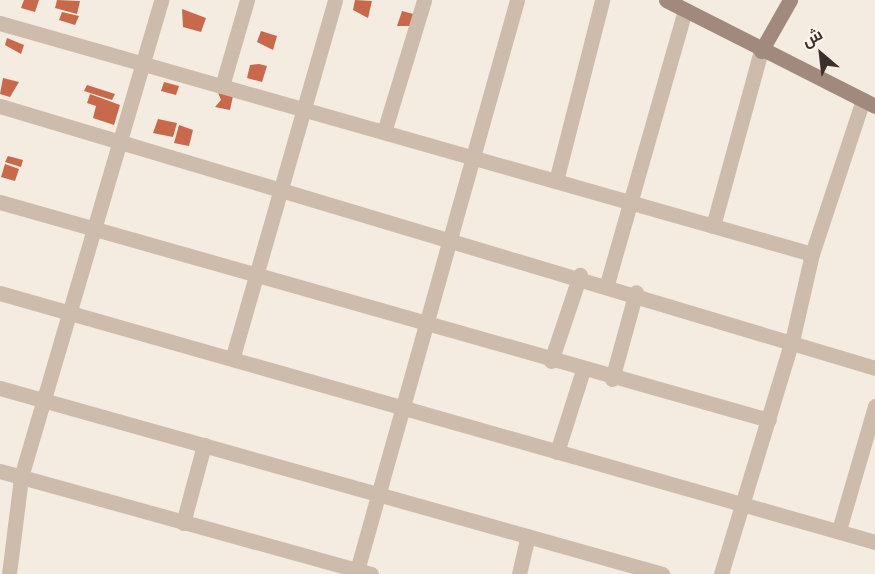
<!DOCTYPE html>
<meta charset="utf-8">
<style>
body{margin:0}
#map{position:relative;width:875px;height:574px;overflow:hidden;background:#f4ebe1;font-family:Figtree,Cairo,sans-serif}
div>[style]{position:absolute}
.building>*{inset:0;background:#c8694b}
.street>*{height:15px;margin:-7.5px;padding:0 7.5px;transform-origin:7.5px;border-radius:7.5px;background:#cdbbac}
.secondary>*{height:15px;margin:-7.5px;padding:0 7.5px;transform-origin:7.5px;border-radius:7.5px;background:#a18a7d}
span{translate:-50% -50%;white-space:nowrap;text-align:center;line-height:1.15;-webkit-text-stroke:5px #fbf5ee;paint-order:stroke}
.north{position:absolute;left:791px;top:24px;width:60px;height:60px;-webkit-text-stroke:4px #fbf5ee;paint-order:stroke;rotate:332deg;font-size:16px;font-weight:700;line-height:24px;text-align:center;color:#3b302b}
.north::after{content:'';display:block;margin:auto;width:21px;height:27px;background:#3b302b;clip-path:polygon(50% 0,100% 100%,50% 72%,0 100%)}
</style>
<div id="map">
<div class="building">
<div style="clip-path:polygon(24px 0,39px 0,35px 12px,21px 8px)"></div>
<div style="clip-path:polygon(57px 0,80px 1px,77px 14px,55px 8px)"></div>
<div style="clip-path:polygon(355px 0,372px 1px,368px 18px,353px 10px)"></div>
<div style="clip-path:polygon(182px 9px,206px 18px,201px 32px,183px 27px)"></div>
<div style="clip-path:polygon(402px 11px,417px 15px,412px 26px,397px 26px)"></div>
<div style="clip-path:polygon(62px 12px,79px 16px,75px 25px,59px 20px)"></div>
<div style="clip-path:polygon(261px 31px,277px 36px,273px 50px,257px 42px)"></div>
<div style="clip-path:polygon(7px 38px,24px 45px,21px 54px,5px 45px)"></div>
<div style="clip-path:polygon(259px 64px,267px 66px,262px 82px,247px 78px,250px 65px)"></div>
<div style="clip-path:polygon(3px 78px,19px 82px,10px 97px,0 94px)"></div>
<div style="clip-path:polygon(164px 82px,179px 86px,176px 95px,161px 91px)"></div>
<div style="clip-path:polygon(87px 85px,115px 94px,112px 100px,84px 91px)"></div>
<div style="clip-path:polygon(217px 90px,233px 96px,230px 110px,215px 107px,221px 100px)"></div>
<div style="clip-path:polygon(90px 94px,120px 105px,114px 125px,93px 118px,96px 106px,87px 103px)"></div>
<div style="clip-path:polygon(158px 119px,177px 123px,173px 137px,153px 133px)"></div>
<div style="clip-path:polygon(179px 125px,193px 130px,189px 146px,174px 143px)"></div>
<div style="clip-path:polygon(8px 156px,23px 160px,21px 167px,5px 162px)"></div>
<div style="clip-path:polygon(5px 164px,19px 169px,15px 181px,1px 177px)"></div>
</div>
<div class="street">
<div style="left:0;top:23px;width:844px;rotate:15.88deg"></div>
<div style="left:222px;top:86px;width:90px;rotate:-73.8deg"></div>
<div style="left:0;top:106px;width:913px;rotate:16.67deg"></div>
<div style="left:384px;top:132px;width:138px;rotate:-73.1deg"></div>
<div style="left:556px;top:181px;width:187px;rotate:-75.7deg"></div>
<div style="left:0;top:202px;width:799px;rotate:15.83deg"></div>
<div style="left:713px;top:226px;width:181px;rotate:-74.7deg"></div>
<div style="left:607px;top:284px;width:285px;rotate:-74.1deg"></div>
<div style="left:0;top:293px;width:910px;rotate:15.88deg"></div>
<div style="left:233px;top:356px;width:370px;rotate:-74deg"></div>
<div style="left:551px;top:361px;width:91px;rotate:-71.4deg"></div>
<div style="left:612px;top:379px;width:90px;rotate:-74.6deg"></div>
<div style="left:0;top:388px;width:688px;rotate:15.69deg"></div>
<div style="left:557px;top:452px;width:86px;rotate:-72.4deg"></div>
<div style="left:0;top:471px;width:385px;rotate:15.5deg"></div>
<div style="left:183px;top:523px;width:81px;rotate:-74.9deg"></div>
<div style="left:839px;top:530px;width:129px;rotate:-73.8deg"></div>
<div style="left:9px;top:574px;width:98px;rotate:-82.9deg"></div>
<div style="left:21px;top:477px;width:497px;rotate:-73.6deg"></div>
<div style="left:356px;top:574px;width:596px;rotate:-74.33deg"></div>
<div style="left:519px;top:574px;width:39px;rotate:-77deg"></div>
<div style="left:721px;top:574px;width:244px;rotate:-73.1deg"></div>
<div style="left:792px;top:341px;width:89px;rotate:-77.1deg"></div>
<div style="left:812px;top:254px;width:162px;rotate:-71.7deg"></div>
</div>
<div class="secondary">
<div style="left:666px;top:0;width:234px;rotate:26.9deg"></div>
<div style="left:761px;top:51px;width:59px;rotate:-60.4deg"></div>
</div>
<div class="north">ش</div>
</div>
